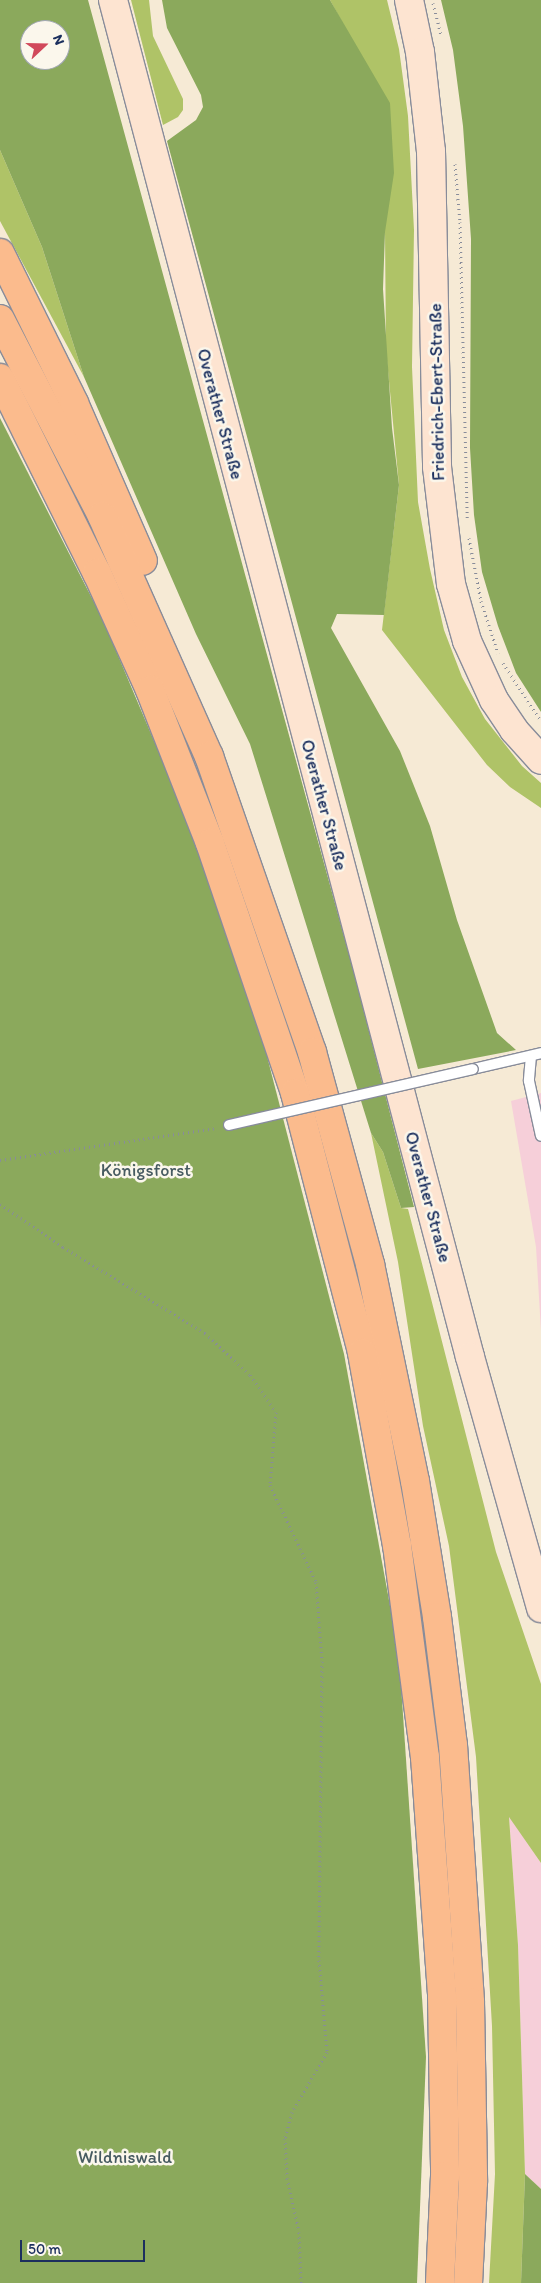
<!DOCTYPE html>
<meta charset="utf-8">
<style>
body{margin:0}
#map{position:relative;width:541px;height:2283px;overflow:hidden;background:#f6ead5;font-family:Itim,sans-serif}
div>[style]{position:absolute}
.built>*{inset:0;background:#f6cfd9}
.green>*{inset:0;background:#afc367}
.forest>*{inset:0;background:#8ba95c}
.path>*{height:3px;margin-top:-1.5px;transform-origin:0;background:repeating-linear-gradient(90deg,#888c9a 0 1px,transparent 0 5px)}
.roads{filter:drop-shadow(1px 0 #888c9a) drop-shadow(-1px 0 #888c9a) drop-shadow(0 1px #888c9a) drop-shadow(0 -1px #888c9a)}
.service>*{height:10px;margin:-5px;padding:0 5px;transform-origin:5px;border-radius:5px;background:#fff}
.secondary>*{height:28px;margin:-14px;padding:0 14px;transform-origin:14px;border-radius:14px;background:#fde4d1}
.motorway>*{height:28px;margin:-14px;padding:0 14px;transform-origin:14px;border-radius:14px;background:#fbbb8d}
.bridges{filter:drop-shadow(1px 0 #888c9a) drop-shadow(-1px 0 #888c9a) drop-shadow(0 1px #888c9a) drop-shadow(0 -1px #888c9a)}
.service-bridge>*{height:10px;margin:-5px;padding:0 5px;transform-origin:5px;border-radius:5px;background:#fff}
span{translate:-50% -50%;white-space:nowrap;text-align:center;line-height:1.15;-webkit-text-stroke:5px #fbf7ec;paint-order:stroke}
.street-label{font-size:18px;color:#1b2f5e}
.park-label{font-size:18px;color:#475b61}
.north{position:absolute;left:20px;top:20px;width:50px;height:50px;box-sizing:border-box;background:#fbf7ec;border:1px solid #a1a7b3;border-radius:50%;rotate:69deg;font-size:14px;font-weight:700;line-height:20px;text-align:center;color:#1b2f5e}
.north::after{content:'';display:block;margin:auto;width:18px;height:22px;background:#d1495b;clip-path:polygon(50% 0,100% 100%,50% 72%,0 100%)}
.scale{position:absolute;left:20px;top:2240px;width:125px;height:22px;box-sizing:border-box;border:2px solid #1b2f5e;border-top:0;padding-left:6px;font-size:15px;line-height:18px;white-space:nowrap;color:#1b2f5e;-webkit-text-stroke:4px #fbf7ec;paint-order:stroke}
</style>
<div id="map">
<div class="built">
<div style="clip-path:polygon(541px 1093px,541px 1331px,536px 1247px,511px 1101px)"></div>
<div style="clip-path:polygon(509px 1816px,541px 1863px,541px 2189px,525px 2174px,518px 1945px)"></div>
</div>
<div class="green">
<div style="clip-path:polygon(131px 0,149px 0,153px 36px,183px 99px,183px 110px,178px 117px,163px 125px)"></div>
<div style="clip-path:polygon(330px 0,387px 0,399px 49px,408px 116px,414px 230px,412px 367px,418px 502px,430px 569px,444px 630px,462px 677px,485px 719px,522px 766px,541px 783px,541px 808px,510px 787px,487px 765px,382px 630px,399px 485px,386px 350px,385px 232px,352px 40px)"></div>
<div style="clip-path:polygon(0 150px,42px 247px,84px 377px,0 221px)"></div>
<div style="clip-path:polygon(371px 1133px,383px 1152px,401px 1208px,408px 1209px,496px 1552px,541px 1684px,541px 1863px,509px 1817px,518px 1945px,525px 2174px,521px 2283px,489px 2283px,495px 2174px,492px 2026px,476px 1757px,449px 1546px,423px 1426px,398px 1262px)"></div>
</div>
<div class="forest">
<div style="clip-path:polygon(evenodd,0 0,88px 0,354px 973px,414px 1207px,401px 1208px,383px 1152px,371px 1133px,250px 744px,196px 634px,84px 377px,42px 247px,0 150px,0 0,30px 30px,60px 30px,60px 60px,30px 60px,30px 30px)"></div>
<div style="clip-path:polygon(162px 0,330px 0,390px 103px,394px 173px,385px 232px,383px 289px,392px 428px,399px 485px,384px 615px,337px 614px,331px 628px,400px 751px,430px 826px,457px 920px,497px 1033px,516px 1050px,418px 1069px,167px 141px,196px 120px,203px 107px,201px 95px,167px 28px)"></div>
<div style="clip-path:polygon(441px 0,541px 0,541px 712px,516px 673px,498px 626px,482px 572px,474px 515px,470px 448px,471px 239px,463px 126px,453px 50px)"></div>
<div style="clip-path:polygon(0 418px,103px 620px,184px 812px,262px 1037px,344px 1354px,399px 1655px,426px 2057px,417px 2283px,0 2283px)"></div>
<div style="clip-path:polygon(525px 2174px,541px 2189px,541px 2283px,521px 2283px)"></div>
</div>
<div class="path">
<div style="left:433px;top:3px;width:34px;rotate:76deg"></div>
<div style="left:455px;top:164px;width:58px;rotate:85.1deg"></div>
<div style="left:460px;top:222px;width:297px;rotate:88.6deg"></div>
<div style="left:469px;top:538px;width:64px;rotate:79.2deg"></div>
<div style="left:481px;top:601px;width:55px;rotate:71.9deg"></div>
<div style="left:503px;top:663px;width:69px;rotate:56.8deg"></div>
<div style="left:0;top:1160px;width:219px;rotate:-8.4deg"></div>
<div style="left:0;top:1204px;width:76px;rotate:34.3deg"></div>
<div style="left:63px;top:1247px;width:166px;rotate:31.2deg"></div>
<div style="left:205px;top:1333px;width:62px;rotate:43deg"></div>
<div style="left:250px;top:1375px;width:45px;rotate:54.9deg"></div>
<div style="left:276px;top:1412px;width:73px;rotate:94.7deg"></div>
<div style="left:270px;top:1485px;width:107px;rotate:64.6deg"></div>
<div style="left:316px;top:1582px;width:79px;rotate:85.7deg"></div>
<div style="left:322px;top:1661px;width:299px;rotate:90.6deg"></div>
<div style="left:319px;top:1960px;width:92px;rotate:85deg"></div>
<div style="left:327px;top:2052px;width:69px;rotate:120.3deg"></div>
<div style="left:292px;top:2112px;width:27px;rotate:105deg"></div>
<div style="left:285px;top:2138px;width:40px;rotate:87.1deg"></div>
<div style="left:287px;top:2178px;width:55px;rotate:77.5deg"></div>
<div style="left:299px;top:2232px;width:51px;rotate:87.8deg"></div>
</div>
<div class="roads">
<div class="service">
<div style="left:531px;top:1056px;width:25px;rotate:95deg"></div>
<div style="left:529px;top:1081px;width:56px;rotate:77.7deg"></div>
<div style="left:473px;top:1069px;width:70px;rotate:-13.2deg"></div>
</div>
<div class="secondary">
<div style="left:113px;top:0;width:1403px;rotate:75.26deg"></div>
<div style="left:470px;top:1357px;width:261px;rotate:74.2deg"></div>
<div style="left:409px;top:0;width:53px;rotate:78.1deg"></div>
<div style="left:420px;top:52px;width:100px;rotate:83.7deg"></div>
<div style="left:431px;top:151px;width:316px;rotate:88.9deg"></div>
<div style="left:437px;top:467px;width:118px;rotate:83.2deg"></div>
<div style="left:451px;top:584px;width:59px;rotate:74.3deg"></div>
<div style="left:467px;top:641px;width:65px;rotate:65.4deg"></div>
<div style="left:494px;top:700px;width:36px;rotate:56deg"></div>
<div style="left:514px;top:730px;width:40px;rotate:48deg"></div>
</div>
<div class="motorway">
<div style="left:0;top:253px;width:167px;rotate:63.7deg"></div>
<div style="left:74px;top:403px;width:172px;rotate:66.4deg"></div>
<div style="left:0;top:319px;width:222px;rotate:62.6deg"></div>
<div style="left:102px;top:516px;width:263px;rotate:66deg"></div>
<div style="left:209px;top:756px;width:313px;rotate:70.8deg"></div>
<div style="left:312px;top:1052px;width:220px;rotate:74.7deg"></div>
<div style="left:370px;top:1264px;width:222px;rotate:78.3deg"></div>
<div style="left:415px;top:1481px;width:138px;rotate:80.8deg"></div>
<div style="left:437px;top:1617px;width:129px;rotate:82.9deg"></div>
<div style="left:453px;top:1745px;width:258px;rotate:86.2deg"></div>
<div style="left:470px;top:2002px;width:180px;rotate:89deg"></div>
<div style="left:473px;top:2182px;width:101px;rotate:92.8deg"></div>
<div style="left:0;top:378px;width:218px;rotate:63.6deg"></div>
<div style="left:97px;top:573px;width:128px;rotate:65.6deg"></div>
<div style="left:150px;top:690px;width:164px;rotate:68.6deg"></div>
<div style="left:210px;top:843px;width:264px;rotate:71.2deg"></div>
<div style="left:295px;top:1093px;width:268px;rotate:75.5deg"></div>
<div style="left:362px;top:1353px;width:195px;rotate:79.7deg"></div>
<div style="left:397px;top:1545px;width:214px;rotate:82.5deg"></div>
<div style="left:425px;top:1757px;width:240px;rotate:85.9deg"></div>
<div style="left:442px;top:1996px;width:180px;rotate:89deg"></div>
<div style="left:445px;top:2176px;width:107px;rotate:92.7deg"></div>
</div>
</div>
<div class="bridges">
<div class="service-bridge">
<div style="left:229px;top:1125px;width:250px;rotate:-12.9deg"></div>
</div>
</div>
<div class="street-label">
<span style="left:437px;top:392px;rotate:-91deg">Friedrich-Ebert-Straße</span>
<span style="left:220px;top:414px;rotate:75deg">Overather Straße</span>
<span style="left:324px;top:805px;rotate:75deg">Overather Straße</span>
<span style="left:428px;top:1197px;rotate:75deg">Overather Straße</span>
</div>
<div class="park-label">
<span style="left:146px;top:1170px">Königsforst</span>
<span style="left:125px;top:2157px">Wildniswald</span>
</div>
<div class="north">N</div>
<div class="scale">50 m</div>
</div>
